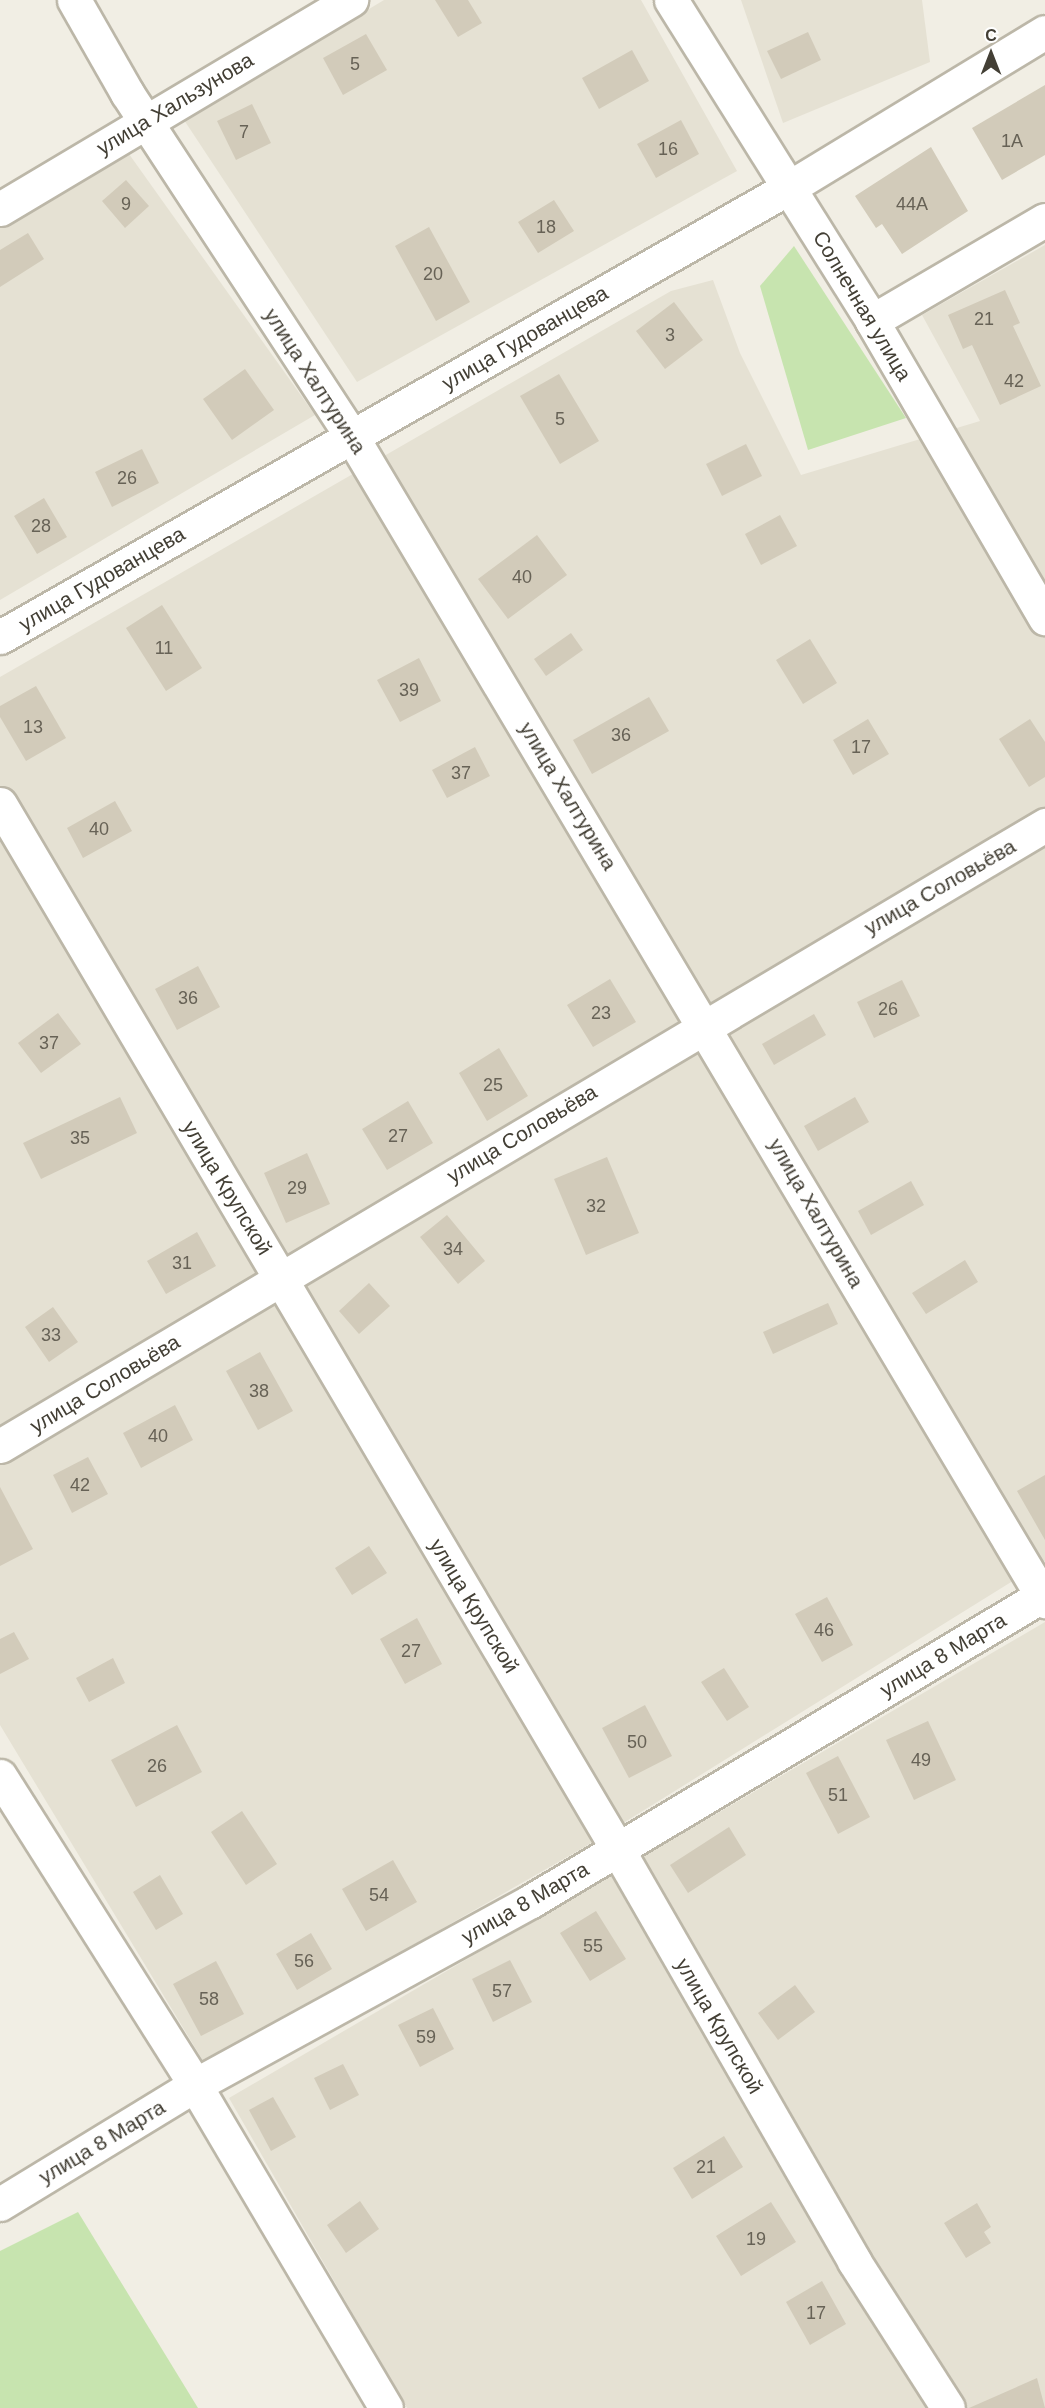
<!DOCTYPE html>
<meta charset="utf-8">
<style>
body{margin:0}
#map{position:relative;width:1045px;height:2408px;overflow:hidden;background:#f1eee4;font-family:Helvetica,sans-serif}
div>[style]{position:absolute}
.residential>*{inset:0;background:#e5e1d3}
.green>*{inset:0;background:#c7e4af}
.building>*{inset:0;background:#d2cbba}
.roads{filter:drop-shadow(2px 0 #bcb7a8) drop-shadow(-2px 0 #bcb7a8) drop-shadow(0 2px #bcb7a8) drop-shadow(0 -2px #bcb7a8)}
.minor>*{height:33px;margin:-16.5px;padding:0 16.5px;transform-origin:16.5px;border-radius:16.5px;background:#fff}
span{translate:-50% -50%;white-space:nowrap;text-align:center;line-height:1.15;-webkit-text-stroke:4.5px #fff;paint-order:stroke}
.number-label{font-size:18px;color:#676256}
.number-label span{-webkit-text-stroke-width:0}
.street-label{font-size:21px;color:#433f35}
.north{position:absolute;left:961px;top:24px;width:60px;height:60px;-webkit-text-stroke:4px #fff;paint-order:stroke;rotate:0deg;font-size:16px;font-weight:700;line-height:24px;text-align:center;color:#433f35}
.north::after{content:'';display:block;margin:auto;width:21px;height:27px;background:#433f35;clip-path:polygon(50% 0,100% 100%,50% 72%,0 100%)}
</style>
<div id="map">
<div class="residential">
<div style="clip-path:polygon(384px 0,641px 0,737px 171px,357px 382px,184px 120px)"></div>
<div style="clip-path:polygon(741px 0,922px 0,930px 62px,783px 123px)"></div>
<div style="clip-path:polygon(129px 154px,315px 415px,0 600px,0 228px)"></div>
<div style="clip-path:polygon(1045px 245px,1045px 1561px,583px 1848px,205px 2064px,0 1725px,0 677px,671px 291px,713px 280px,740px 353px,801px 475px,980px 421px,922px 315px)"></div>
<div style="clip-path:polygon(1045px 1622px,1045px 2408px,407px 2408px,229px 2098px)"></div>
</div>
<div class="green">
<div style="clip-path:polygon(794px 246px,906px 418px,808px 450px,760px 286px)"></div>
<div style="clip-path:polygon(78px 2212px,198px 2408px,0 2408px,0 2251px)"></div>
</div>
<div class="building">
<div style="clip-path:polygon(435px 0,468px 0,482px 23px,458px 37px)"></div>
<div style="clip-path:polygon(808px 32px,821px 60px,781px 79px,767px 51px)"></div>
<div style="clip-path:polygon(366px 34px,387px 70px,343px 95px,323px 58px)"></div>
<div style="clip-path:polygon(632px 50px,649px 81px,599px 109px,582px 78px)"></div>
<div style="clip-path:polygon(1045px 85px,1045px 155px,1002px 180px,972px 128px)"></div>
<div style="clip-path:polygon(252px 104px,271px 143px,236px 160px,217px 121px)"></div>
<div style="clip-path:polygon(681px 120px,699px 154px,656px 178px,637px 144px)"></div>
<div style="clip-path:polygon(931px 147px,968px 211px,902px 254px,882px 224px,876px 228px,855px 196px)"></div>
<div style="clip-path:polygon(126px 180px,149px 206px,125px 228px,102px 201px)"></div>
<div style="clip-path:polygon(554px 200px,574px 231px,538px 253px,518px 222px)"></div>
<div style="clip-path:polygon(429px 227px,470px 302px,436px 321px,395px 246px)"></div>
<div style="clip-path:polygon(28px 233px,44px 259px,0 287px,0 250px)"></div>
<div style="clip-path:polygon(1005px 290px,1020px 323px,1013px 326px,1041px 386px,1000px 405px,972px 345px,963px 349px,948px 315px)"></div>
<div style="clip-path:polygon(674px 302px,703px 340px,665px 369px,636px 331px)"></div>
<div style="clip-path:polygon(245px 369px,274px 410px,232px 440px,203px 399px)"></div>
<div style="clip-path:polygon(559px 374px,599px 441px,560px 464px,520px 396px)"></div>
<div style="clip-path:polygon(746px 444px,762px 476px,722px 496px,706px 464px)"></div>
<div style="clip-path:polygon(142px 449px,159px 483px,112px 507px,95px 472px)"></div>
<div style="clip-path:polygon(44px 498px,67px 537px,37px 554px,14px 516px)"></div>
<div style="clip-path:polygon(780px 515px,797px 546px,761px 565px,745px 534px)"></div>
<div style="clip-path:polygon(537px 535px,567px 575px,508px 619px,478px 579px)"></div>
<div style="clip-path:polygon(162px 605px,202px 668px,166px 691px,126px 628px)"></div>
<div style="clip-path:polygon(571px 633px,583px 650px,546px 676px,534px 659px)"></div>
<div style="clip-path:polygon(810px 639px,837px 683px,803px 704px,776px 660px)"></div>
<div style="clip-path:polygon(419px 658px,441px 701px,400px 722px,377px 680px)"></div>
<div style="clip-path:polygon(36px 686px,66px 738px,26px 761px,0 717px,0 706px)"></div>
<div style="clip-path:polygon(649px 697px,669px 731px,592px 774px,573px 740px)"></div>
<div style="clip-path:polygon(868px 719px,889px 754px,853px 775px,833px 740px)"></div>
<div style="clip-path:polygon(1030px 719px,1045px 742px,1045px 777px,1029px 787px,999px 739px)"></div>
<div style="clip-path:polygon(475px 747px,490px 776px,447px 798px,432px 770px)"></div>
<div style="clip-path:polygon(115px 801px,132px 831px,83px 858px,67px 828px)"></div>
<div style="clip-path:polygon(198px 966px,220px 1007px,177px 1030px,155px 989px)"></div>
<div style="clip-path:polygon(610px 979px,636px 1022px,593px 1047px,567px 1005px)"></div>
<div style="clip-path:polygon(902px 980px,920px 1016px,874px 1038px,857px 1002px)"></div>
<div style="clip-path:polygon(58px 1013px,81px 1044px,41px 1073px,18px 1043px)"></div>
<div style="clip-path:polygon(814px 1014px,826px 1035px,774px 1065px,762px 1044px)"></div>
<div style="clip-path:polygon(499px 1048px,528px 1096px,487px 1121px,459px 1073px)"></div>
<div style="clip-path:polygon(120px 1097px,137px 1133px,41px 1179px,23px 1143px)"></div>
<div style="clip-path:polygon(855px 1097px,869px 1122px,818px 1151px,804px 1126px)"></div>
<div style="clip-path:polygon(408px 1101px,433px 1143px,387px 1170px,362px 1129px)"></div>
<div style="clip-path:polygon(307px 1153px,330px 1204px,286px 1223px,264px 1173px)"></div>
<div style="clip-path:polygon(607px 1157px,639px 1233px,586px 1255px,554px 1179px)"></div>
<div style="clip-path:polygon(911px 1181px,924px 1205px,871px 1235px,858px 1211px)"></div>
<div style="clip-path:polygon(447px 1215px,485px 1261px,458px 1284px,420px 1237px)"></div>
<div style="clip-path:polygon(197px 1232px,216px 1266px,166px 1294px,147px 1261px)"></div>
<div style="clip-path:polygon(965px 1260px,978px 1282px,926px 1314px,912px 1293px)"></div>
<div style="clip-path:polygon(369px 1283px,390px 1306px,359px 1334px,339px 1311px)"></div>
<div style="clip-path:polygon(828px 1303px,838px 1324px,773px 1354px,763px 1332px)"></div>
<div style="clip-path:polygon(53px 1307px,78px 1342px,49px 1362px,25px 1327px)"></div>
<div style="clip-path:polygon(260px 1352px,293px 1411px,258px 1430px,226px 1371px)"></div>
<div style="clip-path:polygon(175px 1405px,193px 1440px,141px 1468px,123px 1433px)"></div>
<div style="clip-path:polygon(88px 1457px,108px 1494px,72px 1513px,53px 1475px)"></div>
<div style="clip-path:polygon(1045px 1475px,1045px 1540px,1017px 1491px)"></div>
<div style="clip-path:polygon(0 1487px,33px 1549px,0 1566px)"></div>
<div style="clip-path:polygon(369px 1546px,387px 1573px,352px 1595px,335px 1568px)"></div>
<div style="clip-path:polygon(827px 1597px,853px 1645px,822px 1662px,795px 1614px)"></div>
<div style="clip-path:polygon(417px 1618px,442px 1664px,405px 1684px,380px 1639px)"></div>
<div style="clip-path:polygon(14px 1632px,29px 1659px,0 1674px,0 1639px)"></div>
<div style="clip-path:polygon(113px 1658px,125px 1683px,89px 1702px,76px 1678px)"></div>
<div style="clip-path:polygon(724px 1668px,749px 1707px,727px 1721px,701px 1682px)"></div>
<div style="clip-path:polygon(645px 1705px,672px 1756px,629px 1778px,602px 1728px)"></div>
<div style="clip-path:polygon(928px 1721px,956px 1780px,914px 1800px,886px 1740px)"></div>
<div style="clip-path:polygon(177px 1725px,202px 1772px,136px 1807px,111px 1760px)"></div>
<div style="clip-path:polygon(838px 1756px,870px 1817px,838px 1834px,806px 1773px)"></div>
<div style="clip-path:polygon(242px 1811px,277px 1864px,246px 1885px,211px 1832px)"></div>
<div style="clip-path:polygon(729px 1827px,746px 1855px,688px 1893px,670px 1865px)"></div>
<div style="clip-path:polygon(393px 1860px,417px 1902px,366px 1931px,342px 1889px)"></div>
<div style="clip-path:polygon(160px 1875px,183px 1914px,156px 1930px,133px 1892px)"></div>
<div style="clip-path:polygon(596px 1911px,626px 1959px,590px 1981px,560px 1933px)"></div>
<div style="clip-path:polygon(311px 1933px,332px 1969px,297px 1990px,276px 1954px)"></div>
<div style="clip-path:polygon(510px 1960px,532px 2002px,493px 2022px,472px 1979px)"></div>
<div style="clip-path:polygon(216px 1961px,244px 2014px,201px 2036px,173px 1984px)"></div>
<div style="clip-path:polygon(795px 1985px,815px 2012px,778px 2040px,758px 2013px)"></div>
<div style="clip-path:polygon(433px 2008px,454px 2049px,420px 2067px,398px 2025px)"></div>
<div style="clip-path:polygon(343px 2064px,359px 2095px,330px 2110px,314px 2078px)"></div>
<div style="clip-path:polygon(273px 2097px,296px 2137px,271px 2151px,249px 2110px)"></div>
<div style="clip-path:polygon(724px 2136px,743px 2167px,692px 2199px,673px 2168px)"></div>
<div style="clip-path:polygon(360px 2201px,379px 2229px,346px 2253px,327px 2225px)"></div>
<div style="clip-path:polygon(771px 2202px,796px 2242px,741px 2276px,716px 2236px)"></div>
<div style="clip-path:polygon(977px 2203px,991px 2227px,984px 2232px,991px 2243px,966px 2258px,944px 2223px)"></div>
<div style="clip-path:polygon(822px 2281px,846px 2324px,810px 2345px,786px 2302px)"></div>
<div style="clip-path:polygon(1037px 2378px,1045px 2408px,969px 2408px)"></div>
</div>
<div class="roads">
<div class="minor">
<div style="left:74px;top:0;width:107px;rotate:60.3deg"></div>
<div style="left:127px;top:93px;width:411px;rotate:56.8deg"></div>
<div style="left:352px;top:437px;width:1355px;rotate:59.23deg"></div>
<div style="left:671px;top:0;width:379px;rotate:57.9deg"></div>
<div style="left:872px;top:321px;width:344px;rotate:59.8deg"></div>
<div style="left:0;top:209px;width:409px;rotate:-30.8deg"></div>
<div style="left:872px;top:321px;width:200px;rotate:-30.3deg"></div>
<div style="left:0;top:637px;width:909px;rotate:-29.67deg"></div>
<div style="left:790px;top:187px;width:298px;rotate:-31.3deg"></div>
<div style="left:0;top:804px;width:1215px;rotate:59.42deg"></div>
<div style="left:618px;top:1850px;width:474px;rotate:60.1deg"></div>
<div style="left:854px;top:2261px;width:174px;rotate:57.4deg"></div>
<div style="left:0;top:1446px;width:1216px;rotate:-30.72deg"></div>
<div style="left:0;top:1776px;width:365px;rotate:57.7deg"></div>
<div style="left:195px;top:2085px;width:375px;rotate:59.4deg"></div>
<div style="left:0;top:2204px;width:228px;rotate:-31.4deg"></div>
<div style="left:195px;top:2085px;width:383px;rotate:-28.7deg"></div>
<div style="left:531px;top:1901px;width:599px;rotate:-30.85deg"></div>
</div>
</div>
<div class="number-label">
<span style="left:355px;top:64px">5</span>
<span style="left:244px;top:132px">7</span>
<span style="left:1012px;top:141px">1А</span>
<span style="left:668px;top:149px">16</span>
<span style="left:126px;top:204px">9</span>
<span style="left:912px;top:204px">44А</span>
<span style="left:546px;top:227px">18</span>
<span style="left:433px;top:274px">20</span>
<span style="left:984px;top:319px">21</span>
<span style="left:670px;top:335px">3</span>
<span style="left:1014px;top:381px">42</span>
<span style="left:560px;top:419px">5</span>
<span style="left:127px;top:478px">26</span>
<span style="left:41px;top:526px">28</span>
<span style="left:522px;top:577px">40</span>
<span style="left:164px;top:648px">11</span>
<span style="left:409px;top:690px">39</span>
<span style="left:33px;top:727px">13</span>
<span style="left:621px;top:735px">36</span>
<span style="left:861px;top:747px">17</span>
<span style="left:461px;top:773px">37</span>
<span style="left:99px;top:829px">40</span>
<span style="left:188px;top:998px">36</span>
<span style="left:888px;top:1009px">26</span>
<span style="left:601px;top:1013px">23</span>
<span style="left:49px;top:1043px">37</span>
<span style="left:493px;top:1085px">25</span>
<span style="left:398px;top:1136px">27</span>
<span style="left:80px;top:1138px">35</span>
<span style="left:297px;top:1188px">29</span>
<span style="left:596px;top:1206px">32</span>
<span style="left:453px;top:1249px">34</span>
<span style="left:182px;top:1263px">31</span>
<span style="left:51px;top:1335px">33</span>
<span style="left:259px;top:1391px">38</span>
<span style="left:158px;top:1436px">40</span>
<span style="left:80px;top:1485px">42</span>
<span style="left:824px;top:1630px">46</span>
<span style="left:411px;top:1651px">27</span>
<span style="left:637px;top:1742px">50</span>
<span style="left:921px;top:1760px">49</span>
<span style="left:157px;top:1766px">26</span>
<span style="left:838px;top:1795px">51</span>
<span style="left:379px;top:1895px">54</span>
<span style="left:593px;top:1946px">55</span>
<span style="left:304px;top:1961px">56</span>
<span style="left:502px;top:1991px">57</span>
<span style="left:209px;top:1999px">58</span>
<span style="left:426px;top:2037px">59</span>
<span style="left:706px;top:2167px">21</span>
<span style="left:756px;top:2239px">19</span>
<span style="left:816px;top:2313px">17</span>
</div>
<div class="street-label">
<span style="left:175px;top:104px;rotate:-31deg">улица Хальзунова</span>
<span style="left:862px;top:306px;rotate:59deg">Солнечная улица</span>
<span style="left:525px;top:338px;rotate:-30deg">улица Гудованцева</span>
<span style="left:315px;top:381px;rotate:57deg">улица Халтурина</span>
<span style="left:102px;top:579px;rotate:-30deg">улица Гудованцева</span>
<span style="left:568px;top:796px;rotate:59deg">улица Халтурина</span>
<span style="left:940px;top:887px;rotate:-30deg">улица Соловьёва</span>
<span style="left:522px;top:1134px;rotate:-31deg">улица Соловьёва</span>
<span style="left:227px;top:1188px;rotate:59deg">улица Крупской</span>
<span style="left:816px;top:1213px;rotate:60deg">улица Халтурина</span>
<span style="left:105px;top:1384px;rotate:-31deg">улица Соловьёва</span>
<span style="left:474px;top:1606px;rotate:59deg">улица Крупской</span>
<span style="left:943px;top:1655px;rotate:-31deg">улица 8 Марта</span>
<span style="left:525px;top:1903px;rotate:-30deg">улица 8 Марта</span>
<span style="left:719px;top:2026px;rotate:60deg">улица Крупской</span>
<span style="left:102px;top:2142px;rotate:-31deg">улица 8 Марта</span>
</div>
<div class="north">С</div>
</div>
